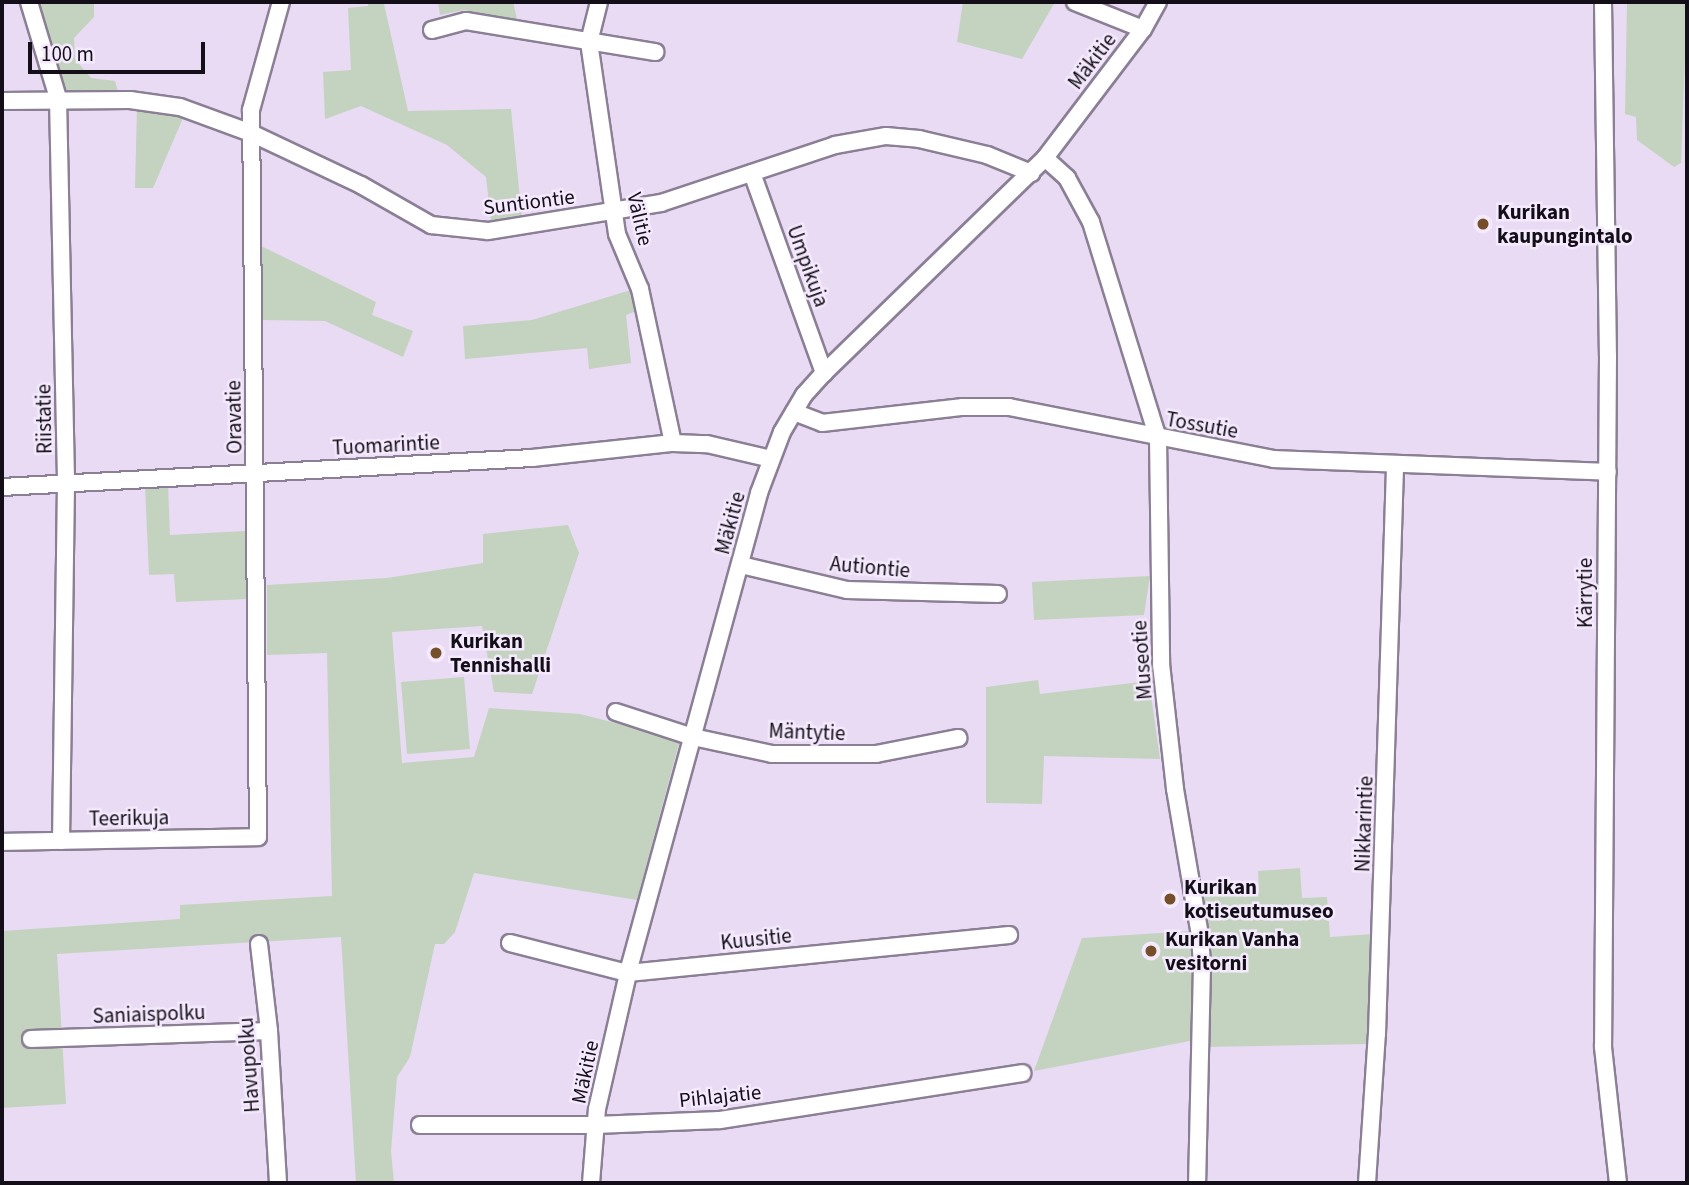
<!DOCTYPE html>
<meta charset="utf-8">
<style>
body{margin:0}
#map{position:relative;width:1689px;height:1185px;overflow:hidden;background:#e8dbf3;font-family:"Source Sans 3",sans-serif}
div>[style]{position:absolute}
.green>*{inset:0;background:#c4d3bf}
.roads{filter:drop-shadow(2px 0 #8b7f95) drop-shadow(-2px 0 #8b7f95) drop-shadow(0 2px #8b7f95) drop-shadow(0 -2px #8b7f95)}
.minor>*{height:16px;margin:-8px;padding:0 8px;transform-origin:8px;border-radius:8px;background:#fff}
.dots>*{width:19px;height:19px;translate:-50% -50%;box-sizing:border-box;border:4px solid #f4e9fd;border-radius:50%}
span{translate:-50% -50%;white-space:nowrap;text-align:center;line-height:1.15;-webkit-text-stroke:5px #f4e9fd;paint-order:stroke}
.street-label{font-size:21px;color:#130e17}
.poi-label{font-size:21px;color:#130e17;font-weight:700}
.left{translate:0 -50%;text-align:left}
.frame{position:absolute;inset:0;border:4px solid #130e17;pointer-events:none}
.scale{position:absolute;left:28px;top:42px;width:177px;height:32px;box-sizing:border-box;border:4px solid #130e17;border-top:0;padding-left:9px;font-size:21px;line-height:24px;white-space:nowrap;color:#130e17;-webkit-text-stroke:5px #f4e9fd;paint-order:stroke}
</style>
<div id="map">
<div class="green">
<div style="clip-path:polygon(39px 2px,94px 2px,94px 17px,74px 38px,75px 59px,91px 78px,115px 81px,119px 95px,66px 93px)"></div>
<div style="clip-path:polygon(368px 2px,395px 2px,384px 4px,408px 111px,511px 109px,522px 219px,491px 222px,486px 177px,447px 145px,361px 106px,325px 119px,323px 72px,351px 70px,348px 8px,368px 6px)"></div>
<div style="clip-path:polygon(438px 2px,513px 2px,518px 23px,464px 10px,440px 15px)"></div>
<div style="clip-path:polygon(963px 2px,1055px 2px,1022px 59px,957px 42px)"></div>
<div style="clip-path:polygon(1627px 2px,1687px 2px,1681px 163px,1674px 167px,1637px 140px,1636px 117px,1625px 114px)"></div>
<div style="clip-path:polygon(137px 108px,158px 110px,183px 118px,153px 188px,135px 188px)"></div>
<div style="clip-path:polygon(259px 245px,376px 302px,372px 315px,413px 331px,403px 357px,325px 321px,259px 320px)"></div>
<div style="clip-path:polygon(631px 290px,639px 310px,626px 315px,631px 363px,589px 369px,587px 348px,465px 359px,463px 326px,532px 320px)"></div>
<div style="clip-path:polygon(168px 485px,170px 535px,245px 531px,248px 599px,176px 602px,174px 574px,149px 575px,145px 486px)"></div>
<div style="clip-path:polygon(568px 525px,579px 553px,532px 694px,494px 692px,482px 626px,392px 632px,402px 763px,474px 757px,489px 708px,580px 714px,667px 736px,679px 743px,637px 900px,474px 873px,455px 932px,444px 944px,435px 944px,410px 1057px,397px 1077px,391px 1151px,394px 1183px,356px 1183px,341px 937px,57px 954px,66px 1104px,2px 1108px,2px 931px,180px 919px,180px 905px,332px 896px,327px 653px,267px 655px,267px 585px,387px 578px,483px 563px,483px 534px)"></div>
<div style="clip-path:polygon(1150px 576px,1144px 615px,1034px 620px,1032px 582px)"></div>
<div style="clip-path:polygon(464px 677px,470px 749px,407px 754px,401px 682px)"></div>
<div style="clip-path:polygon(1038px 680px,1040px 694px,1149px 681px,1160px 759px,1044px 756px,1042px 804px,986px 803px,986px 687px)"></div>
<div style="clip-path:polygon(1300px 868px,1302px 898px,1327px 897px,1330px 937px,1373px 934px,1369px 1044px,1205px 1047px,1200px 897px,1259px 893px,1258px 871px)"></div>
<div style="clip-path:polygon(1192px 931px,1195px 1040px,1034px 1071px,1082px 938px)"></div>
</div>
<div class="roads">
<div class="minor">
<div style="left:29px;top:2px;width:100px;rotate:73.2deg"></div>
<div style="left:58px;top:98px;width:386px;rotate:88.8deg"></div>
<div style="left:66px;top:484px;width:357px;rotate:90.8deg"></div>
<div style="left:599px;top:2px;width:41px;rotate:104deg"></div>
<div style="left:589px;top:42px;width:194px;rotate:81.7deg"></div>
<div style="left:617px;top:234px;width:60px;rotate:67.3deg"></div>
<div style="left:640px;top:289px;width:157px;rotate:77.9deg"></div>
<div style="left:1075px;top:2px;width:73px;rotate:21.7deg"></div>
<div style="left:1603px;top:2px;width:354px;rotate:89.2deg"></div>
<div style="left:1608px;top:356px;width:691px;rotate:90.41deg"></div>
<div style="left:1603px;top:1047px;width:137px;rotate:83.7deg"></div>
<div style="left:432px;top:30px;width:35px;rotate:-15deg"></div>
<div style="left:466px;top:21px;width:192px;rotate:9.3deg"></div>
<div style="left:2px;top:101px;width:128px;rotate:-0.4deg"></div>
<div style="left:130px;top:100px;width:50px;rotate:8deg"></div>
<div style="left:180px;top:107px;width:76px;rotate:20.1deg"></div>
<div style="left:251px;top:133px;width:122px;rotate:25.3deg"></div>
<div style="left:361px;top:185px;width:81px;rotate:29.7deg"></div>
<div style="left:431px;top:225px;width:57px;rotate:6deg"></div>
<div style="left:488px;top:231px;width:175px;rotate:-9.2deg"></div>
<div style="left:661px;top:203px;width:183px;rotate:-18.4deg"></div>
<div style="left:835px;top:145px;width:52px;rotate:-10deg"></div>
<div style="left:886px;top:136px;width:33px;rotate:5deg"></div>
<div style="left:919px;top:139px;width:70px;rotate:13.2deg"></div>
<div style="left:987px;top:155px;width:48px;rotate:22.2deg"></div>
<div style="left:1045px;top:158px;width:30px;rotate:42deg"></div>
<div style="left:1067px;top:178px;width:50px;rotate:61.4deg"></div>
<div style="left:1091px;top:222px;width:226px;rotate:72.8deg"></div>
<div style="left:1158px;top:438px;width:226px;rotate:89.2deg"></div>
<div style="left:1161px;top:664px;width:126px;rotate:83.6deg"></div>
<div style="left:1175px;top:789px;width:149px;rotate:80.3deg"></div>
<div style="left:1200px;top:936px;width:30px;rotate:86deg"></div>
<div style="left:1202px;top:966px;width:217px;rotate:91.3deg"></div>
<div style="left:752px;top:173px;width:213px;rotate:70.2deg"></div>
<div style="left:794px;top:412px;width:30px;rotate:21deg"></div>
<div style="left:822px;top:423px;width:142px;rotate:-6.5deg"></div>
<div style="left:963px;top:407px;width:46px"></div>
<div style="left:1009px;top:407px;width:270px;rotate:11.1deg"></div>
<div style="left:1274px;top:459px;width:334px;rotate:2.2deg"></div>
<div style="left:2px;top:487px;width:531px;rotate:-3.13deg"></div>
<div style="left:532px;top:458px;width:142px;rotate:-6.1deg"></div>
<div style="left:673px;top:443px;width:34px;rotate:2deg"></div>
<div style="left:707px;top:444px;width:66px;rotate:13.2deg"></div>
<div style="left:741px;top:565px;width:109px;rotate:13.3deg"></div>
<div style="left:847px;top:590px;width:151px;rotate:1.5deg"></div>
<div style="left:616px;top:712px;width:81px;rotate:18deg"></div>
<div style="left:693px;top:737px;width:81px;rotate:12.1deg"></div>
<div style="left:772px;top:754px;width:104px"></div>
<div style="left:876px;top:754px;width:84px;rotate:-11deg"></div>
<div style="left:2px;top:842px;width:256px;rotate:-1.1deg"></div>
<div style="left:258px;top:837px;width:727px;rotate:-90.55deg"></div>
<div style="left:251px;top:110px;width:112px;rotate:-74.5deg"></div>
<div style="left:510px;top:943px;width:122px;rotate:14.3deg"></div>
<div style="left:628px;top:973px;width:383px;rotate:-5.7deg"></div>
<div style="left:259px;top:944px;width:88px;rotate:83.4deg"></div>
<div style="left:269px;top:1031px;width:152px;rotate:86.6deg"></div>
<div style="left:31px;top:1039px;width:238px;rotate:-1.9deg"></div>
<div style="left:420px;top:1125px;width:175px"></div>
<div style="left:595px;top:1125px;width:125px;rotate:-2.3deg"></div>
<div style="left:720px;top:1120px;width:306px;rotate:-8.8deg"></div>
<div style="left:591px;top:1183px;width:74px;rotate:-85.4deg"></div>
<div style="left:597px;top:1109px;width:148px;rotate:-77.1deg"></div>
<div style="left:630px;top:965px;width:489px;rotate:-74.7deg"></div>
<div style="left:759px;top:493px;width:65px;rotate:-69.3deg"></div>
<div style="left:782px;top:432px;width:43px;rotate:-59.3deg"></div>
<div style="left:804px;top:395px;width:30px;rotate:-48deg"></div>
<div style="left:824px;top:373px;width:308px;rotate:-44.2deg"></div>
<div style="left:1045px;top:158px;width:162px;rotate:-52.8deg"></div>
<div style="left:1143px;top:29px;width:31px;rotate:-61deg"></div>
<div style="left:1367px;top:1183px;width:149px;rotate:-86.2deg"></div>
<div style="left:1377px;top:1034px;width:568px;rotate:-88.18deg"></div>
</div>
</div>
<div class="dots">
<div style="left:1483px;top:224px;background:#744f2a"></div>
<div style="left:436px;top:653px;background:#744f2a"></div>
<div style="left:1170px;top:899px;background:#744f2a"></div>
<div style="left:1151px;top:951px;background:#744f2a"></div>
</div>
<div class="street-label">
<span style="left:1092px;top:61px;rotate:-53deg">Mäkitie</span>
<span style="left:529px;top:202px;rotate:-7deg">Suntiontie</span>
<span style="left:640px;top:219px;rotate:77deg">Välitie</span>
<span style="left:808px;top:266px;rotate:70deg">Umpikuja</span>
<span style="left:234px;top:417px;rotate:-91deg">Oravatie</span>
<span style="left:44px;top:419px;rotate:-91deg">Riistatie</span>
<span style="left:1202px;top:425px;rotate:10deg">Tossutie</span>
<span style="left:386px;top:445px;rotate:-3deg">Tuomarintie</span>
<span style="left:730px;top:523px;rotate:-75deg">Mäkitie</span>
<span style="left:870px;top:567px;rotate:5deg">Autiontie</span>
<span style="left:1585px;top:593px;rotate:-90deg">Kärrytie</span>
<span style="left:1142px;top:660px;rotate:-94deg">Museotie</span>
<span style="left:807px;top:732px;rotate:2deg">Mäntytie</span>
<span style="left:129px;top:818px;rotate:-1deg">Teerikuja</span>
<span style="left:1364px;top:824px;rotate:-88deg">Nikkarintie</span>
<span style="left:756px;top:939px;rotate:-6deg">Kuusitie</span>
<span style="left:149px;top:1014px;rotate:-2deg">Saniaispolku</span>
<span style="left:249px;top:1065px;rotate:-94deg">Havupolku</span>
<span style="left:585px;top:1072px;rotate:-78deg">Mäkitie</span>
<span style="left:720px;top:1096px;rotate:-6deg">Pihlajatie</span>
</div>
<div class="poi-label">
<span class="left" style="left:1497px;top:224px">Kurikan<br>kaupungintalo</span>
<span class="left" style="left:450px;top:653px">Kurikan<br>Tennishalli</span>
<span class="left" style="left:1184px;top:899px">Kurikan<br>kotiseutumuseo</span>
<span class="left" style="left:1165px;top:951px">Kurikan Vanha<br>vesitorni</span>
</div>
<div class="frame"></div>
<div class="scale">100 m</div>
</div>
